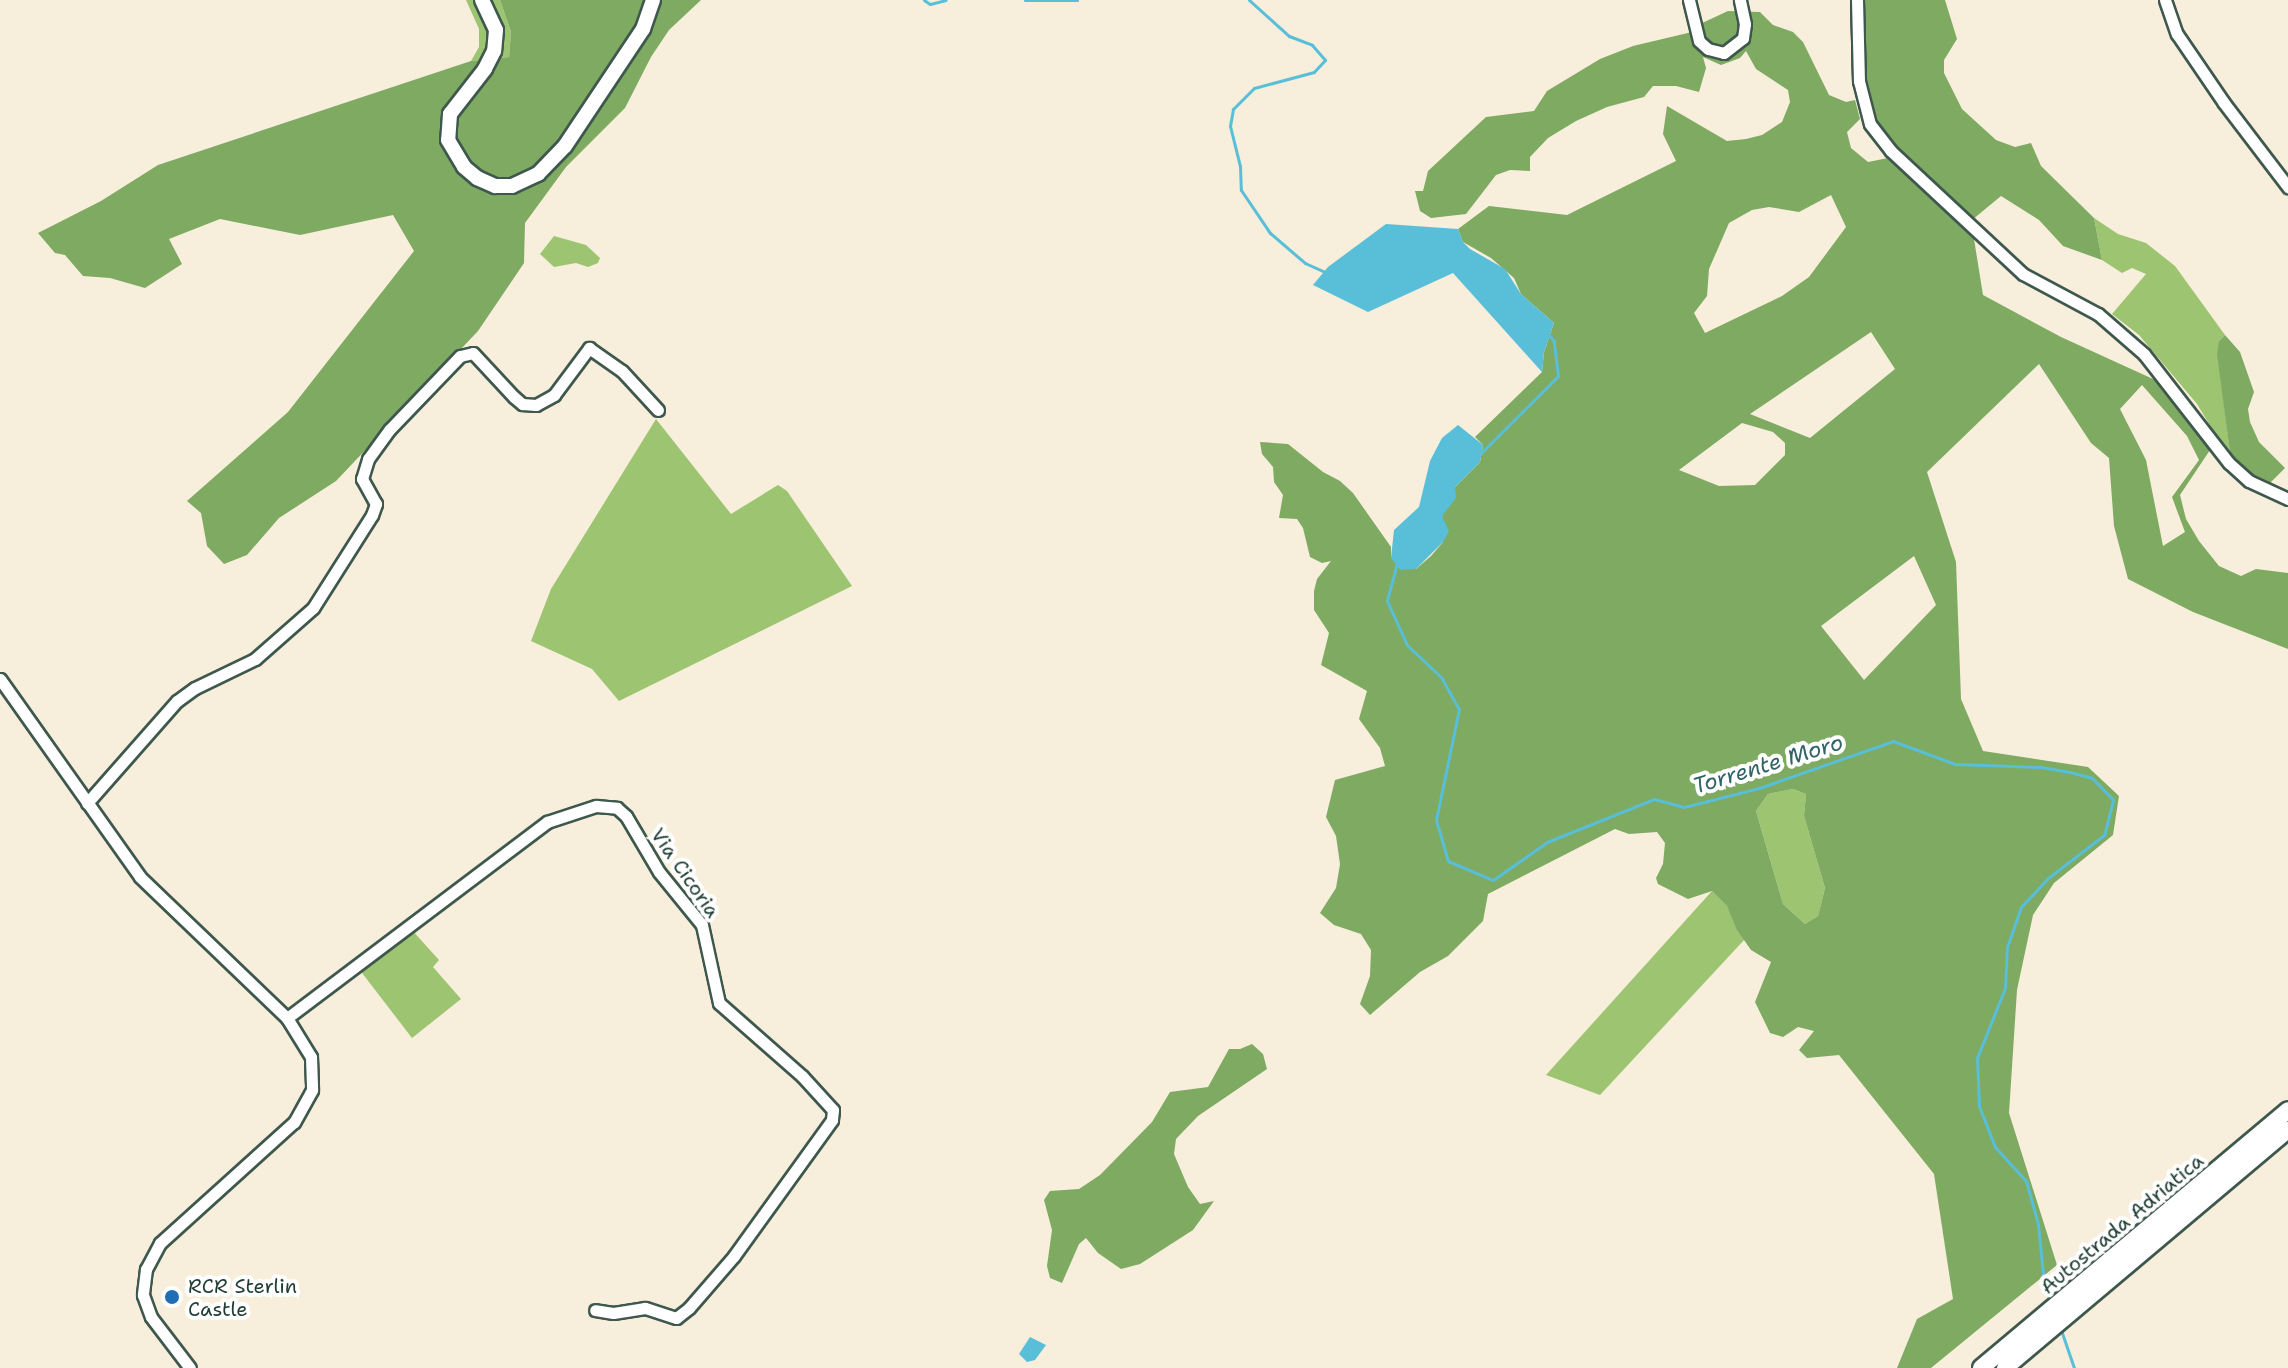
<!DOCTYPE html>
<style>
body{margin:0}
#map{position:relative;width:2288px;height:1368px;overflow:hidden;background:#f7eedc;font-family:"Shantell Sans",sans-serif}
div>[style]{position:absolute}
.green>*{inset:0;background:#9dc470}
.forest>*{inset:0;background:#7eaa62}
.water>*{inset:0;background:#59bed7}
.stream>*{height:3px;margin:-1.5px;padding:0 1.5px;transform-origin:1.5px;border-radius:1.5px;background:#59bed7}
.roads{filter:drop-shadow(2px 0 #3f584d) drop-shadow(-2px 0 #3f584d) drop-shadow(0 2px #3f584d) drop-shadow(0 -2px #3f584d)}
.minor>*{height:11px;margin:-5.5px;padding:0 5.5px;transform-origin:5.5px;border-radius:5.5px;background:#fff}
.major>*{height:14px;margin:-7px;padding:0 7px;transform-origin:7px;border-radius:7px;background:#fff}
.highway>*{height:16px;margin:-8px;padding:0 8px;transform-origin:8px;border-radius:8px;background:#fff}
.dots>*{width:22px;height:22px;translate:-50% -50%;box-sizing:border-box;border:4px solid #fff;border-radius:50%}
span{translate:-50% -50%;white-space:nowrap;text-align:center;line-height:1.15;-webkit-text-stroke:8px #fff;paint-order:stroke}
.street-label{font-size:20px;color:#1f3d34}
.poi-label{font-size:20px;color:#1f3d34}
.left{translate:0 -50%;text-align:left}
.water-label{font-size:22px;color:#306465;font-style:italic}
</style>
<div id="map">
<div class="green">
<div style="clip-path:polygon(466px 0,500px 0,511px 32px,509px 57px,471px 61px,479px 47px,479px 29px)"></div>
<div style="clip-path:polygon(2094px 218px,2118px 234px,2146px 243px,2175px 266px,2225px 335px,2219px 341px,2220px 371px,2231px 460px,2197px 404px,2139px 335px,2112px 314px,2146px 274px,2132px 268px,2122px 273px,2102px 260px)"></div>
<div style="clip-path:polygon(554px 236px,586px 245px,600px 258px,598px 263px,588px 267px,576px 263px,554px 267px,540px 254px)"></div>
<div style="clip-path:polygon(656px 419px,731px 514px,778px 485px,787px 491px,852px 586px,619px 701px,592px 669px,531px 641px,551px 589px)"></div>
<div style="clip-path:polygon(1793px 789px,1806px 794px,1804px 816px,1825px 888px,1818px 916px,1805px 924px,1783px 904px,1756px 811px,1768px 794px)"></div>
<div style="clip-path:polygon(1712px 891px,1727px 906px,1745px 939px,1600px 1095px,1546px 1075px)"></div>
<div style="clip-path:polygon(411px 929px,439px 960px,433px 967px,461px 999px,412px 1038px,359px 969px)"></div>
</div>
<div class="forest">
<div style="clip-path:polygon(500px 0,701px 0,669px 30px,651px 57px,625px 108px,566px 167px,525px 223px,524px 263px,478px 331px,336px 481px,279px 518px,247px 555px,224px 564px,207px 546px,201px 513px,187px 501px,288px 412px,414px 251px,393px 215px,300px 235px,220px 219px,169px 239px,182px 264px,145px 288px,110px 278px,83px 276px,65px 255px,55px 253px,38px 233px,101px 201px,158px 165px,471px 61px,509px 57px,511px 32px)"></div>
<div style="clip-path:polygon(1860px 0,1945px 0,1957px 39px,1944px 60px,1944px 73px,1962px 109px,1996px 140px,2015px 147px,2031px 143px,2041px 166px,2094px 218px,2102px 260px,2063px 246px,2039px 220px,2001px 196px,1972px 220px,1891px 144px,1873px 114px,1865px 77px)"></div>
<div style="clip-path:polygon(evenodd,1728px 11px,1760px 12px,1773px 25px,1793px 32px,1803px 42px,1829px 95px,1846px 102px,1855px 100px,1860px 119px,1847px 132px,1851px 148px,1868px 162px,1888px 158px,1974px 239px,1983px 295px,2061px 337px,2164px 384px,2212px 447px,2180px 495px,2186px 519px,2199px 541px,2219px 566px,2241px 576px,2256px 569px,2288px 573px,2288px 649px,2193px 612px,2128px 579px,2114px 526px,2109px 458px,2091px 443px,2039px 364px,1927px 472px,1956px 562px,1961px 699px,1983px 751px,2088px 767px,2119px 796px,2113px 835px,2054px 883px,2033px 915px,2017px 990px,2009px 1113px,2057px 1265px,1931px 1368px,1897px 1368px,1917px 1319px,1953px 1299px,1934px 1174px,1839px 1055px,1807px 1058px,1799px 1050px,1814px 1031px,1798px 1027px,1783px 1037px,1770px 1033px,1755px 1002px,1771px 962px,1751px 950px,1737px 930px,1727px 906px,1712px 891px,1688px 899px,1658px 884px,1656px 878px,1663px 864px,1665px 843px,1657px 832px,1629px 834px,1615px 829px,1488px 894px,1483px 921px,1448px 956px,1420px 972px,1370px 1015px,1360px 1004px,1370px 976px,1371px 950px,1361px 934px,1334px 925px,1320px 913px,1336px 888px,1340px 864px,1336px 836px,1326px 817px,1335px 780px,1385px 766px,1380px 748px,1359px 719px,1367px 691px,1321px 665px,1329px 633px,1314px 610px,1314px 591px,1317px 579px,1331px 561px,1322px 563px,1310px 557px,1303px 528px,1297px 519px,1279px 518px,1283px 495px,1274px 482px,1273px 467px,1262px 454px,1260px 442px,1288px 444px,1323px 472px,1340px 481px,1353px 493px,1391px 547px,1391px 558px,1416px 569px,1431px 556px,1443px 542px,1442px 516px,1455px 487px,1480px 462px,1483px 445px,1475px 437px,1542px 372px,1544px 352px,1554px 323px,1521px 294px,1514px 278px,1491px 258px,1463px 242px,1458px 229px,1489px 206px,1567px 215px,1676px 161px,1663px 134px,1667px 106px,1727px 141px,1746px 139px,1762px 135px,1782px 122px,1790px 102px,1788px 90px,1756px 69px,1746px 51px,1740px 58px,1721px 65px,1703px 57px,1706px 68px,1699px 92px,1676px 86px,1653px 86px,1644px 97px,1607px 107px,1576px 121px,1548px 138px,1530px 157px,1530px 171px,1510px 170px,1496px 175px,1466px 214px,1431px 218px,1420px 211px,1415px 191px,1423px 191px,1428px 171px,1486px 117px,1534px 111px,1547px 91px,1600px 59px,1633px 46px,1692px 32px,1700px 24px,1728px 11px,1831px 195px,1846px 227px,1809px 277px,1782px 296px,1705px 333px,1694px 313px,1707px 296px,1709px 269px,1729px 223px,1752px 210px,1769px 207px,1799px 212px,1831px 195px,1728px 11px,1871px 332px,1895px 369px,1810px 438px,1750px 414px,1871px 332px,1728px 11px,2142px 385px,2187px 436px,2199px 460px,2172px 497px,2185px 532px,2163px 546px,2146px 460px,2120px 409px,2142px 385px,1728px 11px,1742px 423px,1773px 432px,1785px 443px,1785px 455px,1755px 485px,1719px 486px,1679px 470px,1742px 423px,1728px 11px,1914px 556px,1936px 605px,1864px 680px,1821px 626px,1914px 556px,1728px 11px,1793px 789px,1806px 794px,1804px 816px,1825px 888px,1818px 916px,1805px 924px,1783px 904px,1756px 811px,1768px 794px,1793px 789px)"></div>
<div style="clip-path:polygon(2225px 335px,2240px 352px,2254px 392px,2248px 409px,2250px 422px,2259px 442px,2285px 468px,2268px 485px,2231px 460px,2217px 354px,2219px 341px)"></div>
<div style="clip-path:polygon(1252px 1044px,1263px 1054px,1267px 1069px,1198px 1116px,1176px 1139px,1174px 1154px,1188px 1187px,1200px 1204px,1214px 1201px,1193px 1230px,1140px 1264px,1121px 1269px,1098px 1253px,1086px 1238px,1079px 1244px,1062px 1283px,1050px 1278px,1047px 1266px,1052px 1230px,1044px 1200px,1050px 1191px,1079px 1189px,1100px 1175px,1152px 1122px,1170px 1092px,1208px 1087px,1229px 1049px,1240px 1049px)"></div>
</div>
<div class="water">
<div style="clip-path:polygon(1386px 224px,1458px 229px,1463px 242px,1470px 249px,1505px 269px,1521px 294px,1554px 323px,1544px 352px,1542px 372px,1453px 273px,1368px 312px,1313px 285px,1328px 267px)"></div>
<div style="clip-path:polygon(1458px 425px,1483px 445px,1480px 462px,1455px 487px,1456px 498px,1442px 516px,1449px 531px,1443px 542px,1416px 569px,1400px 570px,1391px 558px,1394px 530px,1419px 507px,1430px 461px,1442px 438px)"></div>
<div style="clip-path:polygon(1030px 1337px,1046px 1345px,1035px 1360px,1027px 1362px,1019px 1354px)"></div>
</div>
<div class="stream">
<div style="left:924px;top:0;width:7px;rotate:34deg"></div>
<div style="left:930px;top:4px;width:16px;rotate:-14deg"></div>
<div style="left:1025px;top:0;width:52px"></div>
<div style="left:1249px;top:0;width:54px;rotate:42deg"></div>
<div style="left:1289px;top:36px;width:25px;rotate:21deg"></div>
<div style="left:1312px;top:45px;width:20px;rotate:49deg"></div>
<div style="left:1325px;top:60px;width:16px;rotate:133deg"></div>
<div style="left:1314px;top:72px;width:62px;rotate:165.1deg"></div>
<div style="left:1254px;top:88px;width:30px;rotate:135deg"></div>
<div style="left:1233px;top:109px;width:17px;rotate:100deg"></div>
<div style="left:1230px;top:126px;width:41px;rotate:76deg"></div>
<div style="left:1240px;top:166px;width:24px;rotate:88deg"></div>
<div style="left:1241px;top:190px;width:52px;rotate:56deg"></div>
<div style="left:1270px;top:233px;width:46px;rotate:40.6deg"></div>
<div style="left:1305px;top:263px;width:24px;rotate:24deg"></div>
<div style="left:1482px;top:452px;width:107px;rotate:-45deg"></div>
<div style="left:1558px;top:376px;width:35px;rotate:-97deg"></div>
<div style="left:1554px;top:341px;width:9px;rotate:-131deg"></div>
<div style="left:1397px;top:563px;width:39px;rotate:105deg"></div>
<div style="left:1387px;top:601px;width:48px;rotate:65.6deg"></div>
<div style="left:1407px;top:645px;width:47px;rotate:43.3deg"></div>
<div style="left:1441px;top:677px;width:37px;rotate:61deg"></div>
<div style="left:1459px;top:709px;width:113px;rotate:101.7deg"></div>
<div style="left:1436px;top:820px;width:43px;rotate:73.7deg"></div>
<div style="left:1448px;top:861px;width:49px;rotate:22.9deg"></div>
<div style="left:1493px;top:880px;width:66px;rotate:-35.1deg"></div>
<div style="left:1547px;top:842px;width:115px;rotate:-21.9deg"></div>
<div style="left:1654px;top:799px;width:31px;rotate:15deg"></div>
<div style="left:1684px;top:807px;width:77px;rotate:-14.2deg"></div>
<div style="left:1759px;top:788px;width:142px;rotate:-19.3deg"></div>
<div style="left:1893px;top:741px;width:66px;rotate:20.4deg"></div>
<div style="left:1955px;top:764px;width:86px;rotate:2deg"></div>
<div style="left:2041px;top:767px;width:29px;rotate:10deg"></div>
<div style="left:2070px;top:772px;width:23px;rotate:15deg"></div>
<div style="left:2092px;top:778px;width:30px;rotate:46deg"></div>
<div style="left:2113px;top:800px;width:36px;rotate:104deg"></div>
<div style="left:2104px;top:835px;width:71px;rotate:142.5deg"></div>
<div style="left:2048px;top:878px;width:40px;rotate:133deg"></div>
<div style="left:2021px;top:907px;width:42px;rotate:109.3deg"></div>
<div style="left:2007px;top:947px;width:41px;rotate:92.8deg"></div>
<div style="left:2005px;top:988px;width:75px;rotate:111.8deg"></div>
<div style="left:1977px;top:1058px;width:48px;rotate:87.6deg"></div>
<div style="left:1979px;top:1106px;width:44px;rotate:68.7deg"></div>
<div style="left:1995px;top:1147px;width:46px;rotate:47.6deg"></div>
<div style="left:2026px;top:1181px;width:45px;rotate:74.4deg"></div>
<div style="left:2038px;top:1224px;width:60px;rotate:84.3deg"></div>
<div style="left:2044px;top:1284px;width:18px;rotate:71deg"></div>
<div style="left:2061px;top:1330px;width:40px;rotate:71.1deg"></div>
</div>
<div class="roads">
<div class="minor">
<div style="left:1689px;top:0;width:42px;rotate:76.3deg"></div>
<div style="left:1699px;top:41px;width:12px;rotate:42deg"></div>
<div style="left:1708px;top:49px;width:16px;rotate:14deg"></div>
<div style="left:1724px;top:53px;width:24px;rotate:-38deg"></div>
<div style="left:1743px;top:38px;width:14px;rotate:-82deg"></div>
<div style="left:1745px;top:24px;width:25px;rotate:-102deg"></div>
<div style="left:1857px;top:0;width:81px;rotate:88.6deg"></div>
<div style="left:1859px;top:81px;width:44px;rotate:75.7deg"></div>
<div style="left:1870px;top:124px;width:34px;rotate:52deg"></div>
<div style="left:1891px;top:151px;width:180px;rotate:43deg"></div>
<div style="left:2023px;top:274px;width:85px;rotate:28.1deg"></div>
<div style="left:2098px;top:314px;width:61px;rotate:41deg"></div>
<div style="left:2144px;top:354px;width:138px;rotate:52.1deg"></div>
<div style="left:2229px;top:463px;width:27px;rotate:42deg"></div>
<div style="left:2249px;top:481px;width:43px;rotate:24.8deg"></div>
<div style="left:2165px;top:0;width:36px;rotate:71deg"></div>
<div style="left:2177px;top:34px;width:83px;rotate:55.7deg"></div>
<div style="left:2224px;top:103px;width:106px;rotate:52.7deg"></div>
<div style="left:0;top:679px;width:242px;rotate:54.7deg"></div>
<div style="left:140px;top:877px;width:204px;rotate:43.8deg"></div>
<div style="left:287px;top:1018px;width:46px;rotate:58.4deg"></div>
<div style="left:311px;top:1057px;width:33px;rotate:88deg"></div>
<div style="left:312px;top:1090px;width:37px;rotate:119deg"></div>
<div style="left:294px;top:1122px;width:181px;rotate:137.9deg"></div>
<div style="left:160px;top:1243px;width:30px;rotate:118deg"></div>
<div style="left:146px;top:1269px;width:26px;rotate:97deg"></div>
<div style="left:143px;top:1295px;width:23px;rotate:70deg"></div>
<div style="left:151px;top:1317px;width:64px;rotate:52.6deg"></div>
<div style="left:87px;top:803px;width:136px;rotate:-48.6deg"></div>
<div style="left:177px;top:701px;width:22px;rotate:-36deg"></div>
<div style="left:195px;top:688px;width:67px;rotate:-25.8deg"></div>
<div style="left:255px;top:659px;width:77px;rotate:-41.3deg"></div>
<div style="left:313px;top:608px;width:110px;rotate:-57.6deg"></div>
<div style="left:372px;top:515px;width:12px;rotate:-70deg"></div>
<div style="left:376px;top:504px;width:29px;rotate:-119deg"></div>
<div style="left:362px;top:479px;width:21px;rotate:-73deg"></div>
<div style="left:368px;top:459px;width:37px;rotate:-54deg"></div>
<div style="left:390px;top:429px;width:101px;rotate:-46.2deg"></div>
<div style="left:460px;top:356px;width:13px;rotate:-13deg"></div>
<div style="left:473px;top:353px;width:60px;rotate:47deg"></div>
<div style="left:514px;top:397px;width:11px;rotate:41deg"></div>
<div style="left:522px;top:404px;width:14px;rotate:4deg"></div>
<div style="left:536px;top:405px;width:21px;rotate:-29deg"></div>
<div style="left:554px;top:395px;width:59px;rotate:-53.3deg"></div>
<div style="left:589px;top:348px;width:40px;rotate:34.9deg"></div>
<div style="left:622px;top:371px;width:53px;rotate:47.3deg"></div>
<div style="left:287px;top:1018px;width:326px;rotate:-37deg"></div>
<div style="left:547px;top:822px;width:52px;rotate:-18.1deg"></div>
<div style="left:596px;top:806px;width:21px;rotate:5deg"></div>
<div style="left:617px;top:808px;width:12px;rotate:42deg"></div>
<div style="left:626px;top:816px;width:65px;rotate:59.5deg"></div>
<div style="left:659px;top:872px;width:68px;rotate:50.9deg"></div>
<div style="left:702px;top:925px;width:80px;rotate:77.7deg"></div>
<div style="left:719px;top:1003px;width:111px;rotate:41.3deg"></div>
<div style="left:802px;top:1076px;width:46px;rotate:47.6deg"></div>
<div style="left:833px;top:1110px;width:10px;rotate:96deg"></div>
<div style="left:832px;top:1120px;width:168px;rotate:125.8deg"></div>
<div style="left:734px;top:1256px;width:69px;rotate:130.9deg"></div>
<div style="left:689px;top:1308px;width:16px;rotate:142deg"></div>
<div style="left:676px;top:1318px;width:33px;rotate:-162deg"></div>
<div style="left:645px;top:1308px;width:32px;rotate:171deg"></div>
<div style="left:613px;top:1313px;width:18px;rotate:-171deg"></div>
</div>
<div class="major">
<div style="left:482px;top:0;width:33px;rotate:65deg"></div>
<div style="left:496px;top:30px;width:21px;rotate:95deg"></div>
<div style="left:494px;top:51px;width:20px;rotate:117deg"></div>
<div style="left:485px;top:69px;width:57px;rotate:127.9deg"></div>
<div style="left:450px;top:114px;width:26px;rotate:94deg"></div>
<div style="left:448px;top:140px;width:31px;rotate:59deg"></div>
<div style="left:464px;top:167px;width:17px;rotate:40deg"></div>
<div style="left:477px;top:178px;width:20px;rotate:24deg"></div>
<div style="left:495px;top:186px;width:17px"></div>
<div style="left:512px;top:186px;width:29px;rotate:-25deg"></div>
<div style="left:538px;top:174px;width:39px;rotate:-46deg"></div>
<div style="left:565px;top:146px;width:141px;rotate:-56.3deg"></div>
<div style="left:643px;top:29px;width:31px;rotate:-71deg"></div>
</div>
<div class="highway">
<div style="left:1981px;top:1368px;width:401px;rotate:-40deg"></div>
<div style="left:2005px;top:1368px;width:370px;rotate:-40.1deg"></div>
</div>
</div>
<div class="dots">
<div style="left:172px;top:1297px;background:#1f6fb2"></div>
</div>
<div class="street-label">
<span style="left:685px;top:873px;rotate:55deg">Via Cicoria</span>
<span style="left:2122px;top:1224px;rotate:-40deg">Autostrada Adriatica</span>
</div>
<div class="poi-label">
<span class="left" style="left:188px;top:1298px">RCR Sterlin<br>Castle</span>
</div>
<div class="water-label">
<span style="left:1768px;top:764px;rotate:-17deg">Torrente Moro</span>
</div>
</div>
